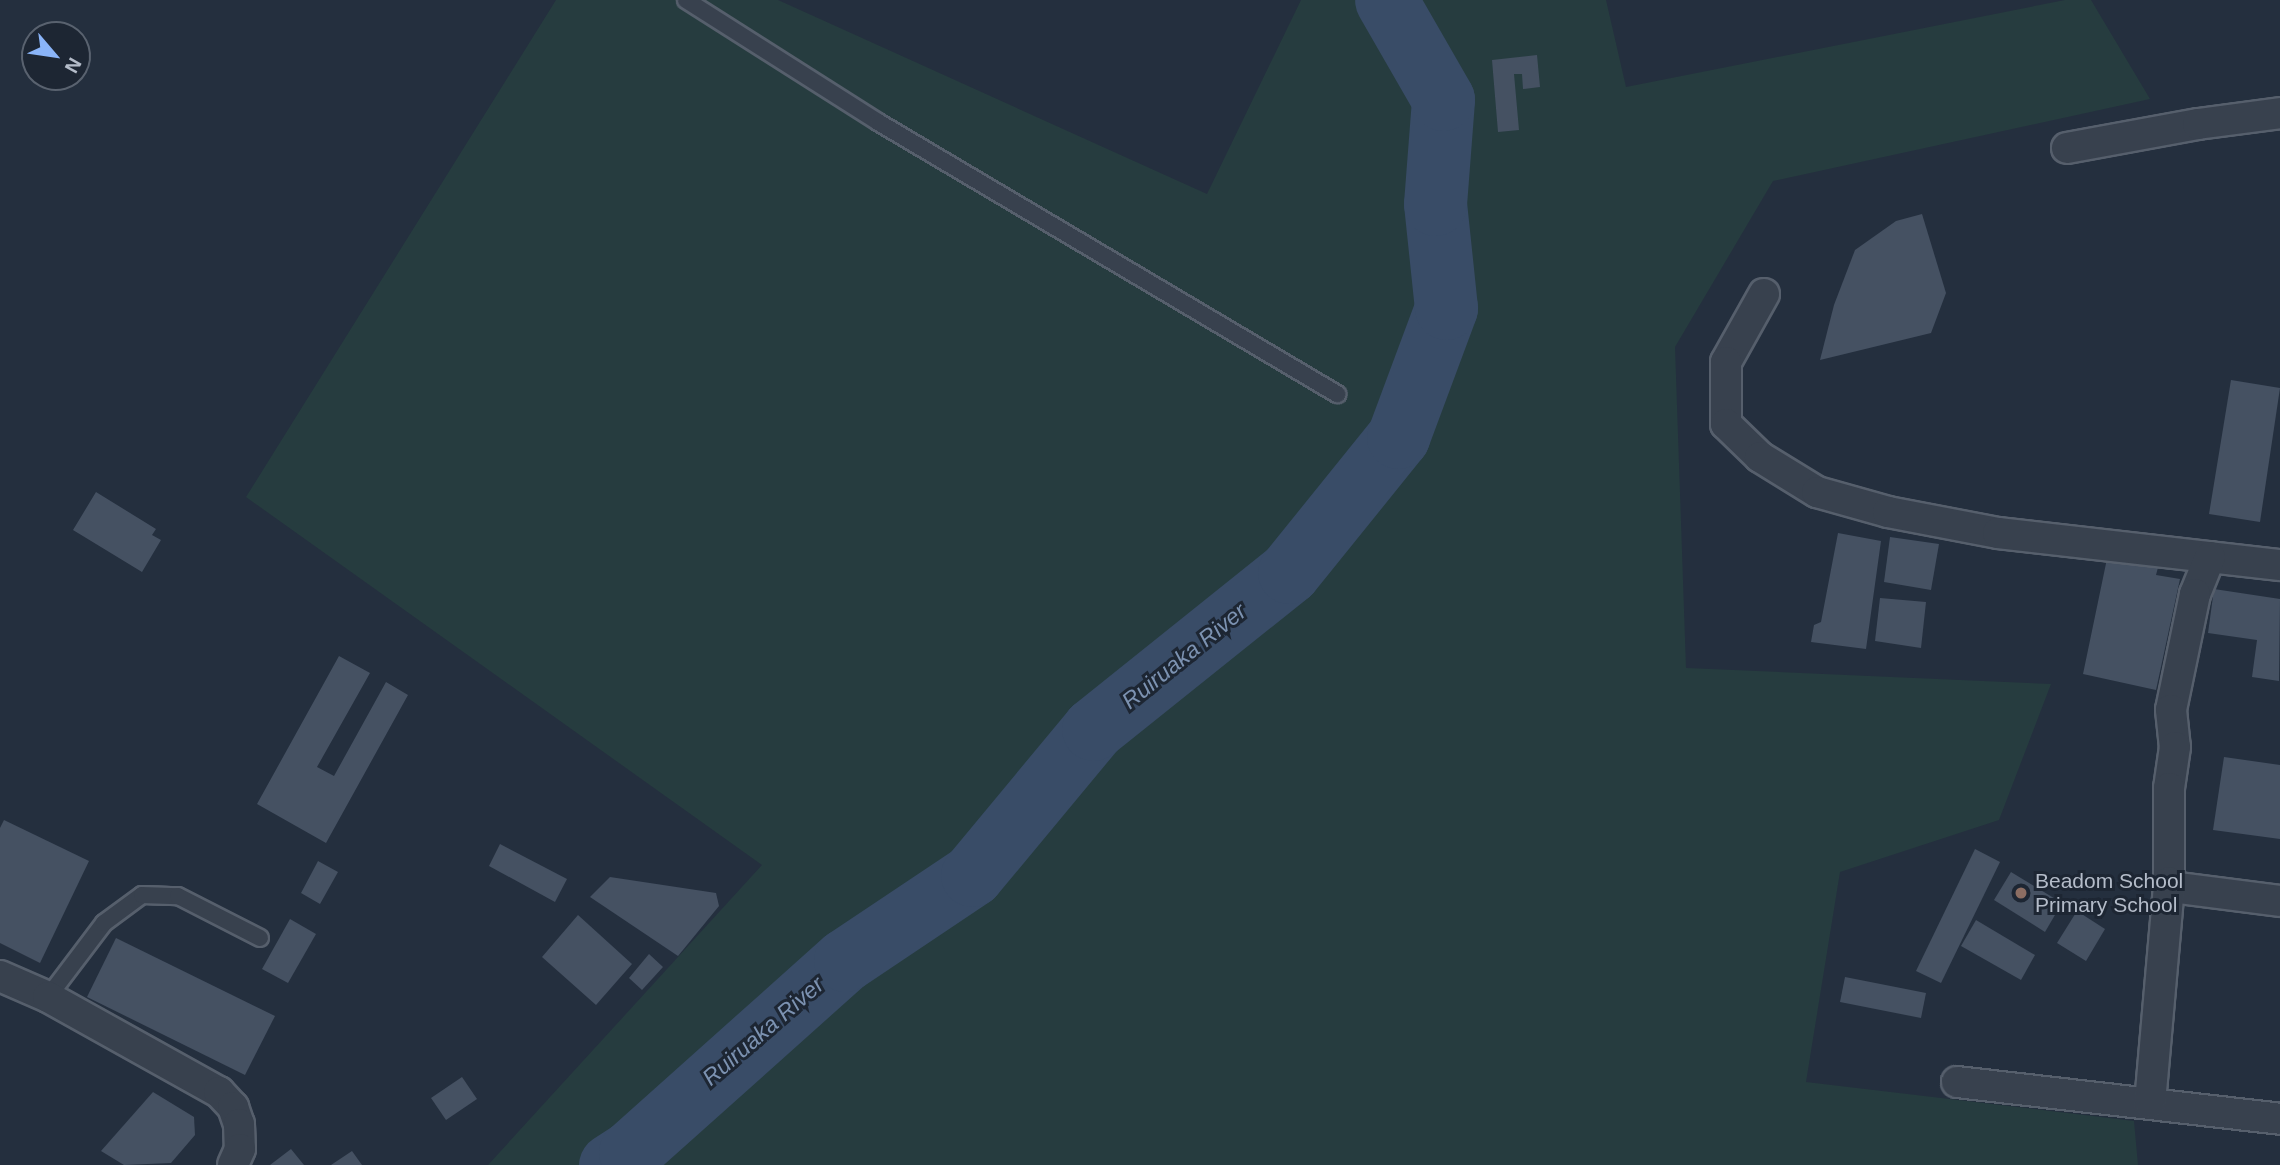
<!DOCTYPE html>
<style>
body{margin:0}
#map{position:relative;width:2280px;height:1165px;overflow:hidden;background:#242f3e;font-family:Arial,sans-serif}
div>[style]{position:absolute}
.green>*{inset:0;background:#263c3f}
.river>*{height:63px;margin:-31.5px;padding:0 31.5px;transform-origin:31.5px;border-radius:31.5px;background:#394c67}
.building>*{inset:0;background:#455162}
.roads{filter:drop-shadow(2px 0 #565f6c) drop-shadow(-2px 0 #565f6c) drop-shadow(0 2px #565f6c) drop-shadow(0 -2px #565f6c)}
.service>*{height:16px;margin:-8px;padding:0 8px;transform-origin:8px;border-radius:8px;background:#38414e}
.minor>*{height:30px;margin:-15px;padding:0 15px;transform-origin:15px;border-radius:15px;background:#38414e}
.dots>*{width:19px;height:19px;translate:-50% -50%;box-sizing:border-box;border:4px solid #1d2633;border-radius:50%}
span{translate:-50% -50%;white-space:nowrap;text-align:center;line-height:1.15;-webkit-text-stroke:6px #1d2633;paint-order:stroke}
.poi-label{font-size:21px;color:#b4bcc9}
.left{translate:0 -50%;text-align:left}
.water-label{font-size:23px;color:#7c92b1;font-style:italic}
.north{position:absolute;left:21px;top:21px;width:70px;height:70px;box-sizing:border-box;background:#1d2633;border:2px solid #59626f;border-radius:50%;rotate:119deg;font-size:19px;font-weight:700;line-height:28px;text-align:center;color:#b4bcc9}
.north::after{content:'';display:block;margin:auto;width:24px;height:32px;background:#8ab4f8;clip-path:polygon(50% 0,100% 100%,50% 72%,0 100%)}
</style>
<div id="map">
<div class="green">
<div style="clip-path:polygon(556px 0,778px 0,1207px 194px,1301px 0,1606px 0,1626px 87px,2065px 0,2091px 0,2150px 99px,1773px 181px,1675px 347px,1686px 668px,2051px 684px,1999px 820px,1840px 872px,1806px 1082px,2134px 1121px,2138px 1165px,488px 1165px,762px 865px,246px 497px)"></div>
</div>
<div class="river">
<div style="left:610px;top:1165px;width:24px;rotate:-33deg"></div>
<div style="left:630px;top:1152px;width:288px;rotate:-41.8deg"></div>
<div style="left:845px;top:960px;width:153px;rotate:-33.8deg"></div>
<div style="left:972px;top:875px;width:190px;rotate:-50.3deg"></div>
<div style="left:1093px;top:729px;width:251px;rotate:-38.7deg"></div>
<div style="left:1289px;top:572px;width:174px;rotate:-51.1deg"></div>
<div style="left:1398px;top:437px;width:138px;rotate:-69.6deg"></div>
<div style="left:1446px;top:308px;width:105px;rotate:-96deg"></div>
<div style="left:1435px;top:204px;width:105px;rotate:-85.6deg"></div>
<div style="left:1443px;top:99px;width:114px;rotate:-119.9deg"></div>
</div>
<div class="building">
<div style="clip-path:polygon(1537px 55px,1540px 87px,1523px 89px,1522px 74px,1514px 74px,1519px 130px,1498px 132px,1492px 60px)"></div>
<div style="clip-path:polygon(1922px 214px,1946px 293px,1931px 333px,1820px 360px,1834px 305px,1855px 250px,1896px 221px)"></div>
<div style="clip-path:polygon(2231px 380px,2280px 388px,2260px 522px,2209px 514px)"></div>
<div style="clip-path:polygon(96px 492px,156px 529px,152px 535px,161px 540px,142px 572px,73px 530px)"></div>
<div style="clip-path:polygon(1838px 533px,1881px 541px,1866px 649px,1811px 642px,1814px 625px,1821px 622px)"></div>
<div style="clip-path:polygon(1890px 537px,1939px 544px,1931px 590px,1884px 582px)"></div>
<div style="clip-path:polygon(2109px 549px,2160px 560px,2156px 575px,2180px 579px,2156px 690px,2083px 674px)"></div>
<div style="clip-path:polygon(2214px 589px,2280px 599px,2279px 681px,2252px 677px,2257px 640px,2208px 633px)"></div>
<div style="clip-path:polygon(1880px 598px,1926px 602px,1921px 648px,1875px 641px)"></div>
<div style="clip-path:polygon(339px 656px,370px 673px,317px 767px,334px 776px,386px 682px,408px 695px,326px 843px,257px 804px)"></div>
<div style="clip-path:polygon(2224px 757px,2280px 765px,2280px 839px,2213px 830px)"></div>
<div style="clip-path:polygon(4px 820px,89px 861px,40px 963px,0 943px,0 828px)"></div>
<div style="clip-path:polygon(500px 844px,567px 879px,555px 902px,489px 866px)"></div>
<div style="clip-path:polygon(1975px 849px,2000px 862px,1941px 983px,1916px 971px)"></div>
<div style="clip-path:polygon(318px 861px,338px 872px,320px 904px,301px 893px)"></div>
<div style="clip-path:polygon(2011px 872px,2062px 903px,2045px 932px,1994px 900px)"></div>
<div style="clip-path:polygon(610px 877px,716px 893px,719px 906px,678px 956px,590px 897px)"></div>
<div style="clip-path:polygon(2077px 911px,2105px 929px,2086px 961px,2057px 943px)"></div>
<div style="clip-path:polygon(578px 915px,632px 964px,596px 1005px,542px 957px)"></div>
<div style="clip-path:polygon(290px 919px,316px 934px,288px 983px,262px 969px)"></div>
<div style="clip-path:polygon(1976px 920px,2035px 955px,2021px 980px,1961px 946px)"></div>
<div style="clip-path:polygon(116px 938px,275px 1016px,245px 1075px,87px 997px)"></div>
<div style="clip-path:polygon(649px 954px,663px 967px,642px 990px,629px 978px)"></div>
<div style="clip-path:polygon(1845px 977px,1926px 993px,1921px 1018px,1840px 1002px)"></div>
<div style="clip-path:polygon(462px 1077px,477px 1099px,446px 1120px,431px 1098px)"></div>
<div style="clip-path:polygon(153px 1092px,194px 1117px,195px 1135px,171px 1163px,124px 1165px,101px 1151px)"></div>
<div style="clip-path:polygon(291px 1149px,304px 1165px,270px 1165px)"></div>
<div style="clip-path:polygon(352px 1151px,362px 1165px,331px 1165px)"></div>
</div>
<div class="roads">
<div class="service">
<div style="left:686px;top:0;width:227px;rotate:32.4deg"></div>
<div style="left:878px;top:122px;width:534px;rotate:30.65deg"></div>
<div style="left:48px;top:997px;width:93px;rotate:-52.9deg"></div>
<div style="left:104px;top:923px;width:47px;rotate:-36.4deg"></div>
<div style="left:142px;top:895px;width:36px;rotate:2deg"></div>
<div style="left:178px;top:896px;width:92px;rotate:27.1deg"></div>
</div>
<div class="minor">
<div style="left:2067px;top:148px;width:133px;rotate:-10.4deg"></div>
<div style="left:2198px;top:124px;width:83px;rotate:-7.6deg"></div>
<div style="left:1764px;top:294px;width:78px;rotate:119.2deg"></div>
<div style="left:1726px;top:362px;width:62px;rotate:90deg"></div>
<div style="left:1726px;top:424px;width:47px;rotate:44.1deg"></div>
<div style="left:1760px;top:457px;width:67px;rotate:31.6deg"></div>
<div style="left:1817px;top:492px;width:74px;rotate:15.7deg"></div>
<div style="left:1888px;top:512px;width:112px;rotate:10.8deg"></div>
<div style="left:1998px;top:533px;width:284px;rotate:6.5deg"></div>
<div style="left:2210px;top:557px;width:40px;rotate:112deg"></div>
<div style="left:2195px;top:594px;width:118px;rotate:101.7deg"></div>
<div style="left:2171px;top:710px;width:37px;rotate:84deg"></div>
<div style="left:2175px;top:747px;width:41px;rotate:98.3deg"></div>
<div style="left:2169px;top:788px;width:94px;rotate:90deg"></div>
<div style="left:2169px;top:882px;width:12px;rotate:31deg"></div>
<div style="left:2179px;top:888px;width:102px;rotate:7.3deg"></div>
<div style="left:0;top:976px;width:52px;rotate:23.6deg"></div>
<div style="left:48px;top:997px;width:196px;rotate:29.1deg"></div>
<div style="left:219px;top:1092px;width:21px;rotate:47deg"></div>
<div style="left:233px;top:1107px;width:18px;rotate:71deg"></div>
<div style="left:239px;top:1124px;width:25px;rotate:88deg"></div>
<div style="left:240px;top:1149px;width:17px;rotate:114deg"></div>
<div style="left:1957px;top:1082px;width:325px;rotate:6.5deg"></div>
<div style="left:2150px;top:1103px;width:220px;rotate:-85deg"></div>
</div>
</div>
<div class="dots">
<div style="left:2021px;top:893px;background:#8d6e63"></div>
</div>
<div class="poi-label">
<span class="left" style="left:2035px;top:893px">Beadom School<br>Primary School</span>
</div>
<div class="water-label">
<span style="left:1184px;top:656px;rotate:-39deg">Ruiruaka River</span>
<span style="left:763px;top:1031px;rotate:-41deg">Ruiruaka River</span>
</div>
<div class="north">N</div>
</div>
